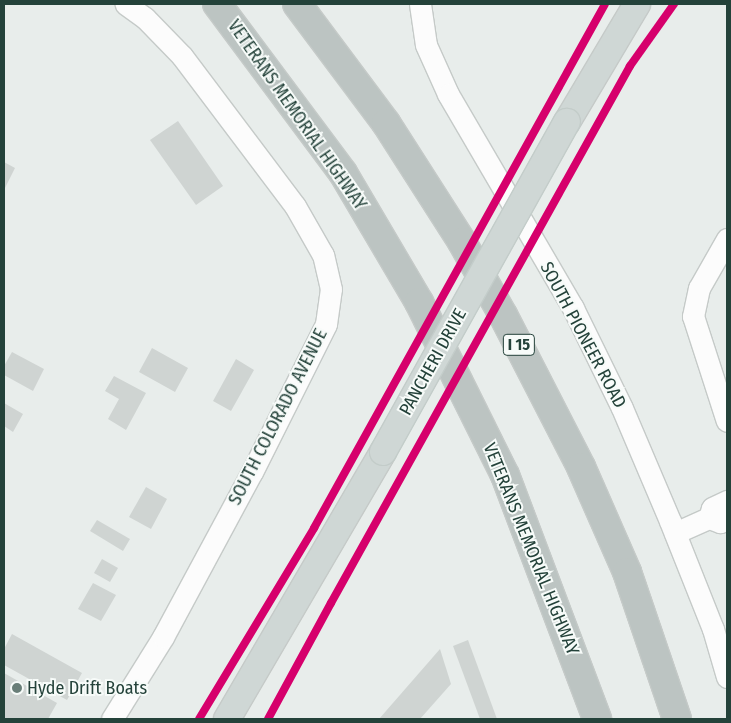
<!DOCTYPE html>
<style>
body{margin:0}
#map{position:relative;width:731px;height:723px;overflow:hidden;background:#e8edeb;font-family:"Fira Sans Condensed",sans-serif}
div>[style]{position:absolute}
.building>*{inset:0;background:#cfd4d2}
.roads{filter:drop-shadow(1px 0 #c5cac8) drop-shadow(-1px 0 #c5cac8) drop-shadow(0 1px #c5cac8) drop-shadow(0 -1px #c5cac8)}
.minor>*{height:21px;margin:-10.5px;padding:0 10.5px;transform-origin:10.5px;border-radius:10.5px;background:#fcfcfc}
.major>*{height:26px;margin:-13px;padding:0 13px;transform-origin:13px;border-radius:13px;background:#cfd7d5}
.highway>*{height:28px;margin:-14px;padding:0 14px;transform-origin:14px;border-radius:14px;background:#bcc4c2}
.bridges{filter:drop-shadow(1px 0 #c3ccc9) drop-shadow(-1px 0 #c3ccc9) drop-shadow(0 1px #c3ccc9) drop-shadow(0 -1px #c3ccc9)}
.major-bridge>*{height:26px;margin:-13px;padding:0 13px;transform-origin:13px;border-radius:13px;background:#cfd7d5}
.cycleway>*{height:8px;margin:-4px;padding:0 4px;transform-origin:4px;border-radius:4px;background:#d6006c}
.dots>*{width:14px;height:14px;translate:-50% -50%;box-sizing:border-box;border:2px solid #f7fbf9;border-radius:50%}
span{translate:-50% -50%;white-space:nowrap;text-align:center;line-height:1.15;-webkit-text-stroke:4px #f7fbf9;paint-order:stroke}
.shield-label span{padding:1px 4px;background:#f7fbf9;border:1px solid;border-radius:4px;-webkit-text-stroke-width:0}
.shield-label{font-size:16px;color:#24423a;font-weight:700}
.street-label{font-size:18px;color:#24423a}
.poi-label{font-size:18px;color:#24423a}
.left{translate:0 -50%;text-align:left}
.frame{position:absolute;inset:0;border:5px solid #24423a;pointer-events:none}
</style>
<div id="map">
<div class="building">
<div style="clip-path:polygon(178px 121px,223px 186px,196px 205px,150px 140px)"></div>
<div style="clip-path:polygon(4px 162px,15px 168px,4px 190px)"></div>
<div style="clip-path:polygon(152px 348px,188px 368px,175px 392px,139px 372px)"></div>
<div style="clip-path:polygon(12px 352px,44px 369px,33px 391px,4px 375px,4px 366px)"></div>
<div style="clip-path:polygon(236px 359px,254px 370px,231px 411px,213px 401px)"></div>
<div style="clip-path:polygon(114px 376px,146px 393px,126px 430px,108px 419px,119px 399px,105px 391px)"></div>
<div style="clip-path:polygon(4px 403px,23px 414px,13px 432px,4px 426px)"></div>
<div style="clip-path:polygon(146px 487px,167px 499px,151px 529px,129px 517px)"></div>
<div style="clip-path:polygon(97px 520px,130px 539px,123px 551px,90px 531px)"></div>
<div style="clip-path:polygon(102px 559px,118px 568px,110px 582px,94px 573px)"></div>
<div style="clip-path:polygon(93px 583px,116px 595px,101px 621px,78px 609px)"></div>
<div style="clip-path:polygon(12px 634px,82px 673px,67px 700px,4px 665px,4px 649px)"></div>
<div style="clip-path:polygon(468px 640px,497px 719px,480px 719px,453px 646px)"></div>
<div style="clip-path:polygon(440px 649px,451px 684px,420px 719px,379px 719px)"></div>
<div style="clip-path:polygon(4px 673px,57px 703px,48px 719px,4px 719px)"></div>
</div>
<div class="roads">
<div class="minor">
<div style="left:420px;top:4px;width:41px;rotate:81.7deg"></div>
<div style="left:426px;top:45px;width:54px;rotate:65.8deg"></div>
<div style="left:448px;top:94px;width:248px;rotate:59.7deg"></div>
<div style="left:573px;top:308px;width:111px;rotate:63.9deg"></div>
<div style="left:622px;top:408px;width:123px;rotate:67deg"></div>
<div style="left:670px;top:521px;width:116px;rotate:68.3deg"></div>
<div style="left:713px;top:629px;width:50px;rotate:73.7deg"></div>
<div style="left:727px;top:239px;width:56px;rotate:119.7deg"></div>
<div style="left:699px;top:288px;width:29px;rotate:102deg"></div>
<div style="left:693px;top:316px;width:110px;rotate:72.1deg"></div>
<div style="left:709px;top:518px;width:10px;rotate:-73deg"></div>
<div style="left:712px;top:508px;width:17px;rotate:-25deg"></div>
<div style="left:675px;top:533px;width:37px;rotate:-24deg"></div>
<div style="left:709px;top:518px;width:12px;rotate:20deg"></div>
<div style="left:720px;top:522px;width:8px;rotate:-23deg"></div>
<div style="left:112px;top:719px;width:97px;rotate:-58.1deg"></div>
<div style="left:163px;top:637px;width:187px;rotate:-61.7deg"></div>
<div style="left:252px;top:472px;width:165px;rotate:-63.4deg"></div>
<div style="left:326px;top:324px;width:35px;rotate:-82deg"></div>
<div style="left:331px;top:289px;width:35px;rotate:-103deg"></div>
<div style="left:323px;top:255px;width:56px;rotate:-119.7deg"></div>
<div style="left:295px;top:206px;width:188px;rotate:-127deg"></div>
<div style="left:182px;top:56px;width:53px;rotate:-134.2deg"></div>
<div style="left:145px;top:18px;width:24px;rotate:-144deg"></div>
</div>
<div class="major">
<div style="left:567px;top:122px;width:137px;rotate:-59.3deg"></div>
<div style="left:227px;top:719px;width:309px;rotate:-59.7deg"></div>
</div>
<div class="highway">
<div style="left:217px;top:4px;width:211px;rotate:53.3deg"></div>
<div style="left:343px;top:173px;width:150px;rotate:59.5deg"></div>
<div style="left:419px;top:302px;width:193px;rotate:63.6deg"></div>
<div style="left:505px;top:475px;width:261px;rotate:69.3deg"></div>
<div style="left:297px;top:4px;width:149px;rotate:53.2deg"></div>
<div style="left:386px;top:123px;width:141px;rotate:57.4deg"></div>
<div style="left:462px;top:242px;width:84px;rotate:60.7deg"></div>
<div style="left:503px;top:315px;width:171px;rotate:62.8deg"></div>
<div style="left:581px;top:467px;width:115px;rotate:66.3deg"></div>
<div style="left:627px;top:572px;width:155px;rotate:71.2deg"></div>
</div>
</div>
<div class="bridges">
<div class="major-bridge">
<div style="left:383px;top:452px;width:378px;rotate:-60.9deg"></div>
</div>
</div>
<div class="cycleway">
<div style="left:199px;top:719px;width:223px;rotate:-58.9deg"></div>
<div style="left:314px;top:528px;width:599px;rotate:-60.95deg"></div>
<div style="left:268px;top:719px;width:132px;rotate:-61.5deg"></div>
<div style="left:331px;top:603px;width:615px;rotate:-60.89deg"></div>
<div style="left:630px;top:66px;width:76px;rotate:-54.6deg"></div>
</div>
<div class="dots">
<div style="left:17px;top:688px;background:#697e78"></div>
</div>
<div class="shield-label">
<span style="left:519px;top:345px">I 15</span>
</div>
<div class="street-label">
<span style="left:297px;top:115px;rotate:55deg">VETERANS MEMORIAL HIGHWAY</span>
<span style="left:583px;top:335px;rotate:62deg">SOUTH PIONEER ROAD</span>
<span style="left:433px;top:362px;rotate:-61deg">PANCHERI DRIVE</span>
<span style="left:278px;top:417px;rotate:-63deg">SOUTH COLORADO AVENUE</span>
<span style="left:531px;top:549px;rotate:68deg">VETERANS MEMORIAL HIGHWAY</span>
</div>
<div class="poi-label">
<span class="left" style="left:27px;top:688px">Hyde Drift Boats</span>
</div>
<div class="frame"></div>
</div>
